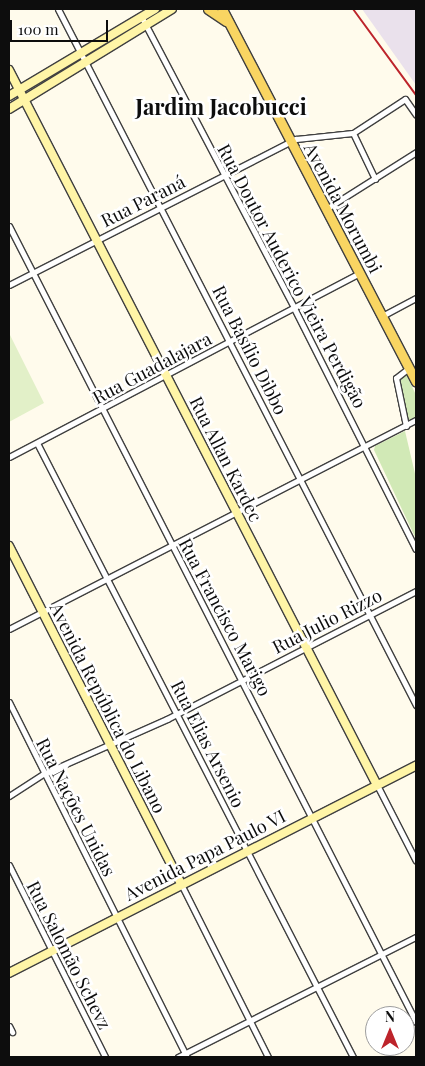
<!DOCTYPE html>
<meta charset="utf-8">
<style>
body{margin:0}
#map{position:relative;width:425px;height:1066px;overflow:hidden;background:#fffbec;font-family:"Playfair Display",serif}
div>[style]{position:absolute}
.industrial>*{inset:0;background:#eae1ec}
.green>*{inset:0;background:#d1e9b6}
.pitch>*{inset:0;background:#e2f0c8}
.roads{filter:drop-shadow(1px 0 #404040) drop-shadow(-1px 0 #404040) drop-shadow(0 1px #404040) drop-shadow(0 -1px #404040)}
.street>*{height:5px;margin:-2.5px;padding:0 2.5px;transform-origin:2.5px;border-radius:2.5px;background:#fff}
.secondary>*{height:8px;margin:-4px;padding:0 4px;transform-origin:4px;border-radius:4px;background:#fff5a7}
.primary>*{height:9px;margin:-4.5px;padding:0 4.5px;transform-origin:4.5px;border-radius:4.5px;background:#f9d562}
.rail>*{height:2px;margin:-1px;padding:0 1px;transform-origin:1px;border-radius:1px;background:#bd242b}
span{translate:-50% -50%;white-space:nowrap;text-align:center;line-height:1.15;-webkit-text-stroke:5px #fff;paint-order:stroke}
.street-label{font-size:18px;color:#0d0d0d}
.district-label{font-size:22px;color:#0d0d0d;font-weight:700}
.frame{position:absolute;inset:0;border:10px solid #0d0d0d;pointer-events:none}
.north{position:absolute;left:365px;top:1006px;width:50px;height:50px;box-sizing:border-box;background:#fff;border:1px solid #9e9e9e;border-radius:50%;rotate:0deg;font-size:14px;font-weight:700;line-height:20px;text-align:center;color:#0d0d0d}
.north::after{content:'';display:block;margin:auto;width:18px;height:22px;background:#bd242b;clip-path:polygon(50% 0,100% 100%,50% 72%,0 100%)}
.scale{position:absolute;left:10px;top:20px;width:98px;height:22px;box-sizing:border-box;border:2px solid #0d0d0d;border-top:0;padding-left:6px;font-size:15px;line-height:18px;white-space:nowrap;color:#0d0d0d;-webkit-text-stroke:4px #fff;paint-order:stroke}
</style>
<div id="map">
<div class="industrial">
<div style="clip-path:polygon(362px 9px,416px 9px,416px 85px)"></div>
</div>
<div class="green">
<div style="clip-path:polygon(406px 374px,416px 395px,416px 417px,406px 421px,399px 377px)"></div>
<div style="clip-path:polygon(405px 431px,416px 478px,416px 539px,374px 450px,375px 446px)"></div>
</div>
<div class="pitch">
<div style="clip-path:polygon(9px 333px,44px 403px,9px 422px)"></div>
</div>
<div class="roads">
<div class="street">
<div style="left:58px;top:9px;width:783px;rotate:62.78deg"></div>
<div style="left:141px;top:16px;width:330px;rotate:62.3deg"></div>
<div style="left:294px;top:308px;width:270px;rotate:63.2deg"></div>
<div style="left:353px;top:133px;width:51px;rotate:64.4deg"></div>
<div style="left:326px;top:209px;width:107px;rotate:-32.3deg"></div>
<div style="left:9px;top:226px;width:894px;rotate:62.92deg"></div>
<div style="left:9px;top:285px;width:322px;rotate:-27deg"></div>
<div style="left:296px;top:139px;width:57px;rotate:-6deg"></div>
<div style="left:353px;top:133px;width:62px;rotate:-33.2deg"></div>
<div style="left:405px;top:99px;width:19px;rotate:55deg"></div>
<div style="left:382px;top:316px;width:38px;rotate:-28deg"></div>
<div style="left:406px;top:426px;width:49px;rotate:-101.8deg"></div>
<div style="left:396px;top:378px;width:16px;rotate:-38deg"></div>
<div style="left:37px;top:443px;width:691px;rotate:62.77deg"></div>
<div style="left:9px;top:457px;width:396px;rotate:-27.7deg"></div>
<div style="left:9px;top:629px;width:458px;rotate:-27.2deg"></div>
<div style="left:9px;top:702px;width:397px;rotate:63.4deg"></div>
<div style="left:377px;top:785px;width:85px;rotate:62.8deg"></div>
<div style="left:9px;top:796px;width:40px;rotate:-32.9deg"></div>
<div style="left:43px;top:774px;width:136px;rotate:-23.9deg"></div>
<div style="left:167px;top:719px;width:280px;rotate:-27.2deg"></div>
<div style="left:9px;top:865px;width:215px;rotate:63.4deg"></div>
<div style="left:181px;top:884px;width:194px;rotate:63.3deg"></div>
<div style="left:9px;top:1026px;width:7px;rotate:63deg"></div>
<div style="left:178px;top:1057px;width:267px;rotate:-26.8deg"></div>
</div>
<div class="secondary">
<div style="left:9px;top:70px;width:804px;rotate:62.77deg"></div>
<div style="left:9px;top:96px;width:170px;rotate:-30.8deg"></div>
<div style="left:9px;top:109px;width:191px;rotate:-31.5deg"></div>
<div style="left:9px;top:546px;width:379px;rotate:63deg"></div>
<div style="left:9px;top:973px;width:457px;rotate:-27deg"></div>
</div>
<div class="primary">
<div style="left:208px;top:9px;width:22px;rotate:34deg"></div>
<div style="left:222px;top:9px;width:420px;rotate:62.5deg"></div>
</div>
</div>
<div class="rail">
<div style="left:353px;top:9px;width:107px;rotate:53.8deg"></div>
</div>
<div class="street-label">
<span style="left:143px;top:201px;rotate:-27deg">Rua Paraná</span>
<span style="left:343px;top:208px;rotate:62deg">Avenida Morumbi</span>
<span style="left:292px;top:276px;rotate:62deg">Rua Doutor Auderico Vieira Perdigão</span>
<span style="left:250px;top:350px;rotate:63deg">Rua Basílio Dibbo</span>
<span style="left:152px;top:368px;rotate:-28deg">Rua Guadalajara</span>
<span style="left:226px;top:459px;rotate:63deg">Rua Allan Kardec</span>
<span style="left:225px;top:617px;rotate:62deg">Rua Francisco Marigo</span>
<span style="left:327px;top:621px;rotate:-27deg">Rua Julio Rizzo</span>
<span style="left:108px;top:708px;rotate:63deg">Avenida República do Libano</span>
<span style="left:208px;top:744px;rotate:63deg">Rua Elias Arsenio</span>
<span style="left:76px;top:807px;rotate:63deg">Rua Nações Unidas</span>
<span style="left:205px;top:855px;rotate:-27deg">Avenida Papa Paulo VI</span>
<span style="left:69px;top:955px;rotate:63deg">Rua Salomão Schevz</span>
</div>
<div class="district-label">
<span style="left:221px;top:107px">Jardim Jacobucci</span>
</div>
<div class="frame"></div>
<div class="north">N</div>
<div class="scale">100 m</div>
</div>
